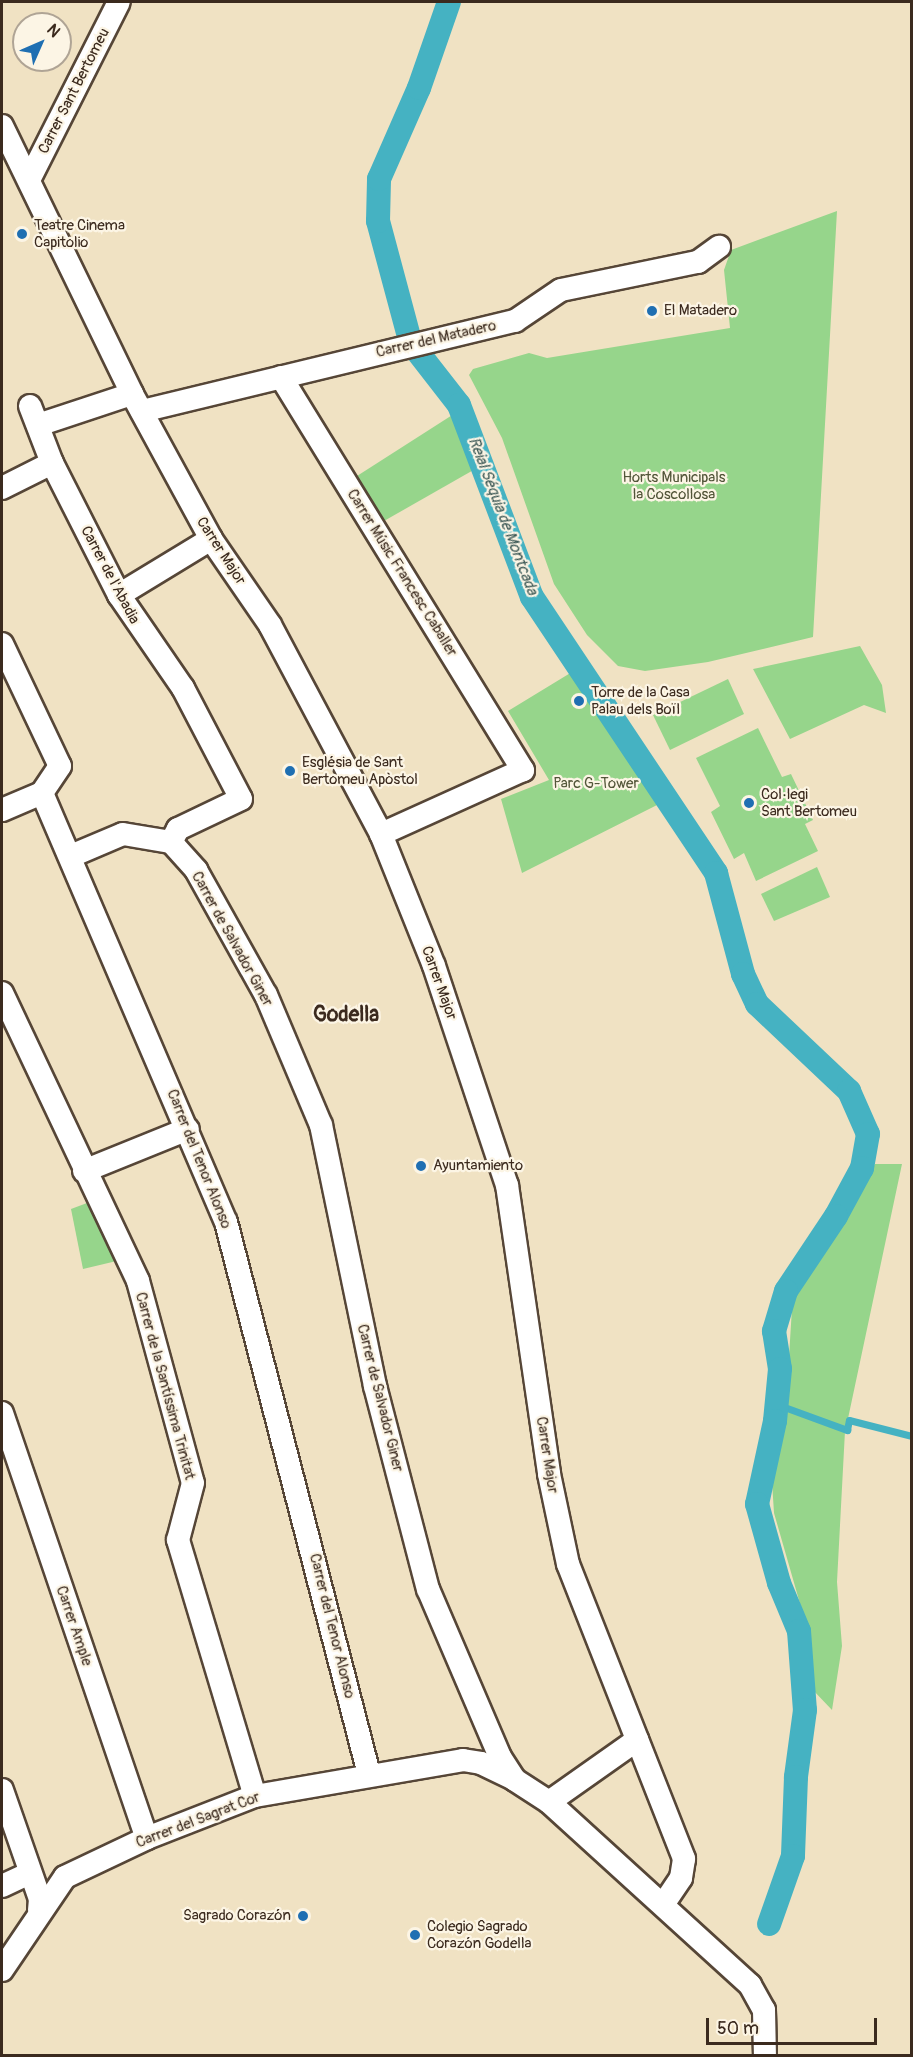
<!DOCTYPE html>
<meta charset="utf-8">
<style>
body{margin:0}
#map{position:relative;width:913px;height:2057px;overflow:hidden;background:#f0e2c3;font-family:Pangolin,sans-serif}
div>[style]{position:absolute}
.green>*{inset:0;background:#96d58b}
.stream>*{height:7px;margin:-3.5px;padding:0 3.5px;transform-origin:3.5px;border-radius:3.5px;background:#45b2c2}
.canal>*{height:24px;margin:-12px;padding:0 12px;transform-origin:12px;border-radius:12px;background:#45b2c2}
.roads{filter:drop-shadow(2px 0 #564637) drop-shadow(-2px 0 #564637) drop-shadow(0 2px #564637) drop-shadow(0 -2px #564637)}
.street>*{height:22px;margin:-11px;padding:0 11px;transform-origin:11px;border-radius:11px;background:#fff}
.dots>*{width:16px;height:16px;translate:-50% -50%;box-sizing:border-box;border:3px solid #fcf5e5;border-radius:50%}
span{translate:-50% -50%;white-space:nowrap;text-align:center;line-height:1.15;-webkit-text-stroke:4.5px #fcf5e5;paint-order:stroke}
.street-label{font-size:15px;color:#3b2a1e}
.poi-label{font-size:15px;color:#3b2a1e}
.left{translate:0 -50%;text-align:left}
.right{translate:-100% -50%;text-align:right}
.park-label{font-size:15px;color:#525539}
.water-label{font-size:16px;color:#3e5a57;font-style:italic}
.district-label{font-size:21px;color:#3b2a1e;font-weight:700}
.frame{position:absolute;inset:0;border:3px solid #3b2a1e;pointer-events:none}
.north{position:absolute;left:12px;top:12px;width:60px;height:60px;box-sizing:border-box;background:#fcf5e5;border:2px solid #afa495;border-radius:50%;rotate:45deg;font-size:16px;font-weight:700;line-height:24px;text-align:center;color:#3b2a1e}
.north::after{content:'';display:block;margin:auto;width:21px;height:27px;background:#1f6fb2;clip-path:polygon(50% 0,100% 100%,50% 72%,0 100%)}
.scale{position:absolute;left:706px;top:2018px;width:171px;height:27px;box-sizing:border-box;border:3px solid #3b2a1e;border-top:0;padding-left:8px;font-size:18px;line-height:21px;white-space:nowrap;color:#3b2a1e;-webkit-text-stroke:4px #fcf5e5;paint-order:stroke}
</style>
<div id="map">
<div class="green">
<div style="clip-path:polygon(837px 211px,813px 637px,708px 662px,645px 671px,618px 666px,587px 635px,554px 584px,502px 438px,469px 375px,473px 369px,529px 353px,547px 358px,730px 328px,724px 270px,731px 250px)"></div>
<div style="clip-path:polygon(457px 412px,477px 468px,384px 521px,357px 476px)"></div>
<div style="clip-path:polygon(860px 646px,882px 685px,886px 713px,864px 705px,790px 739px,753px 669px)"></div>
<div style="clip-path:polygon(572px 672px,665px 801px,522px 873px,501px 799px,549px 780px,508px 711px)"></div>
<div style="clip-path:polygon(728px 679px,744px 714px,670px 750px,653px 715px)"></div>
<div style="clip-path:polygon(758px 728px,782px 777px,791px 774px,813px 820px,805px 824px,818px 851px,756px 881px,744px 853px,734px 859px,711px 812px,720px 806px,696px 758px)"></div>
<div style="clip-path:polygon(817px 867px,830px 897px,774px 921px,761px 894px)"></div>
<div style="clip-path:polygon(875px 1164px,902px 1164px,846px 1428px,786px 1405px,792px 1308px,798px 1287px,812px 1263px,834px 1237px)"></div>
<div style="clip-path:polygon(95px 1200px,125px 1259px,83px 1269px,71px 1209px)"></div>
<div style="clip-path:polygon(787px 1409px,845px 1431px,837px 1582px,842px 1646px,832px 1710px,812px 1689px,807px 1628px,774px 1513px,772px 1482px)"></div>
</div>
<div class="stream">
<div style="left:776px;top:1404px;width:76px;rotate:20.1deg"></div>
<div style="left:847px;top:1430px;width:10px;rotate:-79deg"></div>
<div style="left:849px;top:1420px;width:65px;rotate:14.3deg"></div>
</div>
<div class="canal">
<div style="left:408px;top:333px;width:116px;rotate:-105deg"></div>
<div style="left:378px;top:221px;width:42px;rotate:-88.6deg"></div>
<div style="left:379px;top:179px;width:99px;rotate:-66.3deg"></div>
<div style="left:419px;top:88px;width:91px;rotate:-70.8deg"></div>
<div style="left:417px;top:351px;width:68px;rotate:52.1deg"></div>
<div style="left:459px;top:405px;width:205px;rotate:69.2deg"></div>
<div style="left:532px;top:597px;width:332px;rotate:56.3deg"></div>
<div style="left:716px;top:873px;width:105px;rotate:75deg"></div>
<div style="left:743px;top:974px;width:33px;rotate:65deg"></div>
<div style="left:757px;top:1004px;width:127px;rotate:43.4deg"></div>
<div style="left:849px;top:1091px;width:47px;rotate:66.2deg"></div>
<div style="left:868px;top:1134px;width:35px;rotate:100deg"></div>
<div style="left:862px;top:1168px;width:55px;rotate:118.4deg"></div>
<div style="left:836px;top:1216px;width:90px;rotate:123.7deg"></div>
<div style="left:786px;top:1291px;width:42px;rotate:106.7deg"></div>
<div style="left:774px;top:1331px;width:38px;rotate:81deg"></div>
<div style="left:780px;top:1369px;width:52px;rotate:95.5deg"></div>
<div style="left:775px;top:1421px;width:85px;rotate:102.2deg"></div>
<div style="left:757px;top:1504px;width:82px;rotate:74.4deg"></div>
<div style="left:779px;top:1583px;width:52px;rotate:67.4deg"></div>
<div style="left:799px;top:1631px;width:79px;rotate:85.7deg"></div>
<div style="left:805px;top:1710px;width:68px;rotate:97.7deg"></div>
<div style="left:796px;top:1777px;width:79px;rotate:92.2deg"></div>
<div style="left:793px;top:1856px;width:72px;rotate:109.4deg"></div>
</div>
<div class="roads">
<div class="street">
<div style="left:2px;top:126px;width:298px;rotate:64.1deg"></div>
<div style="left:132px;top:394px;width:165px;rotate:61.4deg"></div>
<div style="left:211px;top:539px;width:104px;rotate:55.5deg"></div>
<div style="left:270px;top:625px;width:237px;rotate:62deg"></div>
<div style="left:381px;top:834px;width:142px;rotate:68.1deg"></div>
<div style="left:434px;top:966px;width:231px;rotate:71.6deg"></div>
<div style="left:507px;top:1185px;width:292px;rotate:81.7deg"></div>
<div style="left:549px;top:1474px;width:92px;rotate:78.1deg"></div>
<div style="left:568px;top:1564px;width:317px;rotate:68.5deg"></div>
<div style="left:684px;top:1859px;width:19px;rotate:99deg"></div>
<div style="left:681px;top:1878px;width:30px;rotate:124deg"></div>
<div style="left:29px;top:180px;width:199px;rotate:-63.2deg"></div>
<div style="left:281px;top:377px;width:462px;rotate:58.4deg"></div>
<div style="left:523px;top:770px;width:156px;rotate:155.7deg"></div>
<div style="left:30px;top:406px;width:61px;rotate:68.9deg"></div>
<div style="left:52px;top:463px;width:148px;rotate:63.1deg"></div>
<div style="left:119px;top:595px;width:113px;rotate:55.5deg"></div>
<div style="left:183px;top:688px;width:125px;rotate:62.4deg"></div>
<div style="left:241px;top:799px;width:70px;rotate:154.5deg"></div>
<div style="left:178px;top:829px;width:15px;rotate:118deg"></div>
<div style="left:142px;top:411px;width:384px;rotate:-13.6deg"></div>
<div style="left:515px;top:321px;width:55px;rotate:-34deg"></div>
<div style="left:561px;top:290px;width:140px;rotate:-11.6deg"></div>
<div style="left:698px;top:262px;width:26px;rotate:-36deg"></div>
<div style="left:38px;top:425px;width:99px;rotate:-18.3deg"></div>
<div style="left:2px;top:488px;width:56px;rotate:-26.6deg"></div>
<div style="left:119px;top:595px;width:108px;rotate:-31.3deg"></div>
<div style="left:2px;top:644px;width:135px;rotate:64.6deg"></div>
<div style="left:60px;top:766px;width:32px;rotate:124deg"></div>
<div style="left:42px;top:793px;width:467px;rotate:66.8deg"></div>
<div style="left:226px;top:1222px;width:570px;rotate:75.48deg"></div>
<div style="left:2px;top:810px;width:43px;rotate:-23deg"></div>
<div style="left:171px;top:842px;width:38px;rotate:48deg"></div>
<div style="left:196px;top:870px;width:143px;rotate:60.8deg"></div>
<div style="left:266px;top:995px;width:141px;rotate:67.1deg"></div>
<div style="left:321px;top:1125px;width:267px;rotate:78.3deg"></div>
<div style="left:375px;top:1386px;width:210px;rotate:75.4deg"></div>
<div style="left:428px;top:1589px;width:183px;rotate:66.8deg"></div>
<div style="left:500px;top:1757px;width:27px;rotate:57deg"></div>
<div style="left:515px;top:1780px;width:40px;rotate:32.9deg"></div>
<div style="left:549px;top:1802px;width:272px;rotate:42.3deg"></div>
<div style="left:750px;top:1985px;width:29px;rotate:61deg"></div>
<div style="left:764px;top:2010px;width:46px;rotate:88.8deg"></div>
<div style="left:71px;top:856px;width:56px;rotate:-22.9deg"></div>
<div style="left:123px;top:834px;width:49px;rotate:9.5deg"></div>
<div style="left:2px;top:993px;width:318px;rotate:64.7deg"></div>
<div style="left:138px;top:1281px;width:209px;rotate:74.8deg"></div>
<div style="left:193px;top:1483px;width:59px;rotate:104.7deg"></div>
<div style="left:178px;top:1540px;width:267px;rotate:73.3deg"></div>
<div style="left:84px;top:1171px;width:112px;rotate:-22deg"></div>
<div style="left:2px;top:1413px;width:449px;rotate:71.2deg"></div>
<div style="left:2px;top:1790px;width:115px;rotate:70.8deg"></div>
<div style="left:40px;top:1899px;width:11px;rotate:95deg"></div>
<div style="left:549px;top:1802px;width:108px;rotate:-35.2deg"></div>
<div style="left:2px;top:1886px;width:31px;rotate:-25deg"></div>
<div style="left:2px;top:1970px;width:112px;rotate:-55.9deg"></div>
<div style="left:65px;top:1877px;width:91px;rotate:-25.4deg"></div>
<div style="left:147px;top:1838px;width:116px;rotate:-21.3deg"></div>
<div style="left:255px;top:1796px;width:211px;rotate:-9.8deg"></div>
<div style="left:463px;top:1760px;width:18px;rotate:9deg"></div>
<div style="left:481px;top:1763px;width:37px;rotate:26deg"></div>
</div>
</div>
<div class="dots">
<div style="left:22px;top:234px;background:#1f6fb2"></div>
<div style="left:652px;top:311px;background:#1f6fb2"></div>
<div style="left:579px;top:701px;background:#1f6fb2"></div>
<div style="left:290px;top:771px;background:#1f6fb2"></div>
<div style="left:749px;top:803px;background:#1f6fb2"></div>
<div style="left:421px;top:1166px;background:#1f6fb2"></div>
<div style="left:303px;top:1916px;background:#1f6fb2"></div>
<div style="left:415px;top:1935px;background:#1f6fb2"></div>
</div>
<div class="street-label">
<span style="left:74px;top:91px;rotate:-63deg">Carrer Sant Bertomeu</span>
<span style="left:436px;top:339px;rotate:-13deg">Carrer del Matadero</span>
<span style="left:221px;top:551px;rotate:57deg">Carrer Major</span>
<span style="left:402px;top:573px;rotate:58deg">Carrer Músic Francesc Caballer</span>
<span style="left:110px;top:575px;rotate:62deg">Carrer de l'Abadia</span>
<span style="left:232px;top:939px;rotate:61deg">Carrer de Salvador Giner</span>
<span style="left:439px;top:983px;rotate:70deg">Carrer Major</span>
<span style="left:199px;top:1159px;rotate:68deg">Carrer del Tenor Alonso</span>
<span style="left:165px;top:1386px;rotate:75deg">Carrer de la Santíssima Trinitat</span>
<span style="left:380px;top:1398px;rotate:76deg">Carrer de Salvador Giner</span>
<span style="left:547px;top:1455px;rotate:81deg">Carrer Major</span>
<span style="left:74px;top:1626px;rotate:71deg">Carrer Ample</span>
<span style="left:332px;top:1626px;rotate:76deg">Carrer del Tenor Alonso</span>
<span style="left:198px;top:1820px;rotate:-21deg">Carrer del Sagrat Cor</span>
</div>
<div class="poi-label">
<span class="left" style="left:34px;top:234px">Teatre Cinema<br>Capitolio</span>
<span class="left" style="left:664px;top:311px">El Matadero</span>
<span class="left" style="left:591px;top:701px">Torre de la Casa<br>Palau dels Boïl</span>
<span class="left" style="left:302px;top:771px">Església de Sant<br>Bertomeu Apòstol</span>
<span class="left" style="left:761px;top:803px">Col·legi<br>Sant Bertomeu</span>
<span class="left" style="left:433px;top:1166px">Ayuntamiento</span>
<span class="right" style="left:291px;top:1916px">Sagrado Corazón</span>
<span class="left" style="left:427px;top:1935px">Colegio Sagrado<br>Corazón Godella</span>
</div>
<div class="park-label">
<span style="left:674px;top:486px">Horts Municipals<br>la Coscollosa</span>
<span style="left:596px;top:784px">Parc G-Tower</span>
</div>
<div class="water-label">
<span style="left:503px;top:516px;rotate:69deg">Reial Séquia de Montcada</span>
</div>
<div class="district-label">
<span style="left:346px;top:1015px">Godella</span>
</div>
<div class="frame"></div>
<div class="north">N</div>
<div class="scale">50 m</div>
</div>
